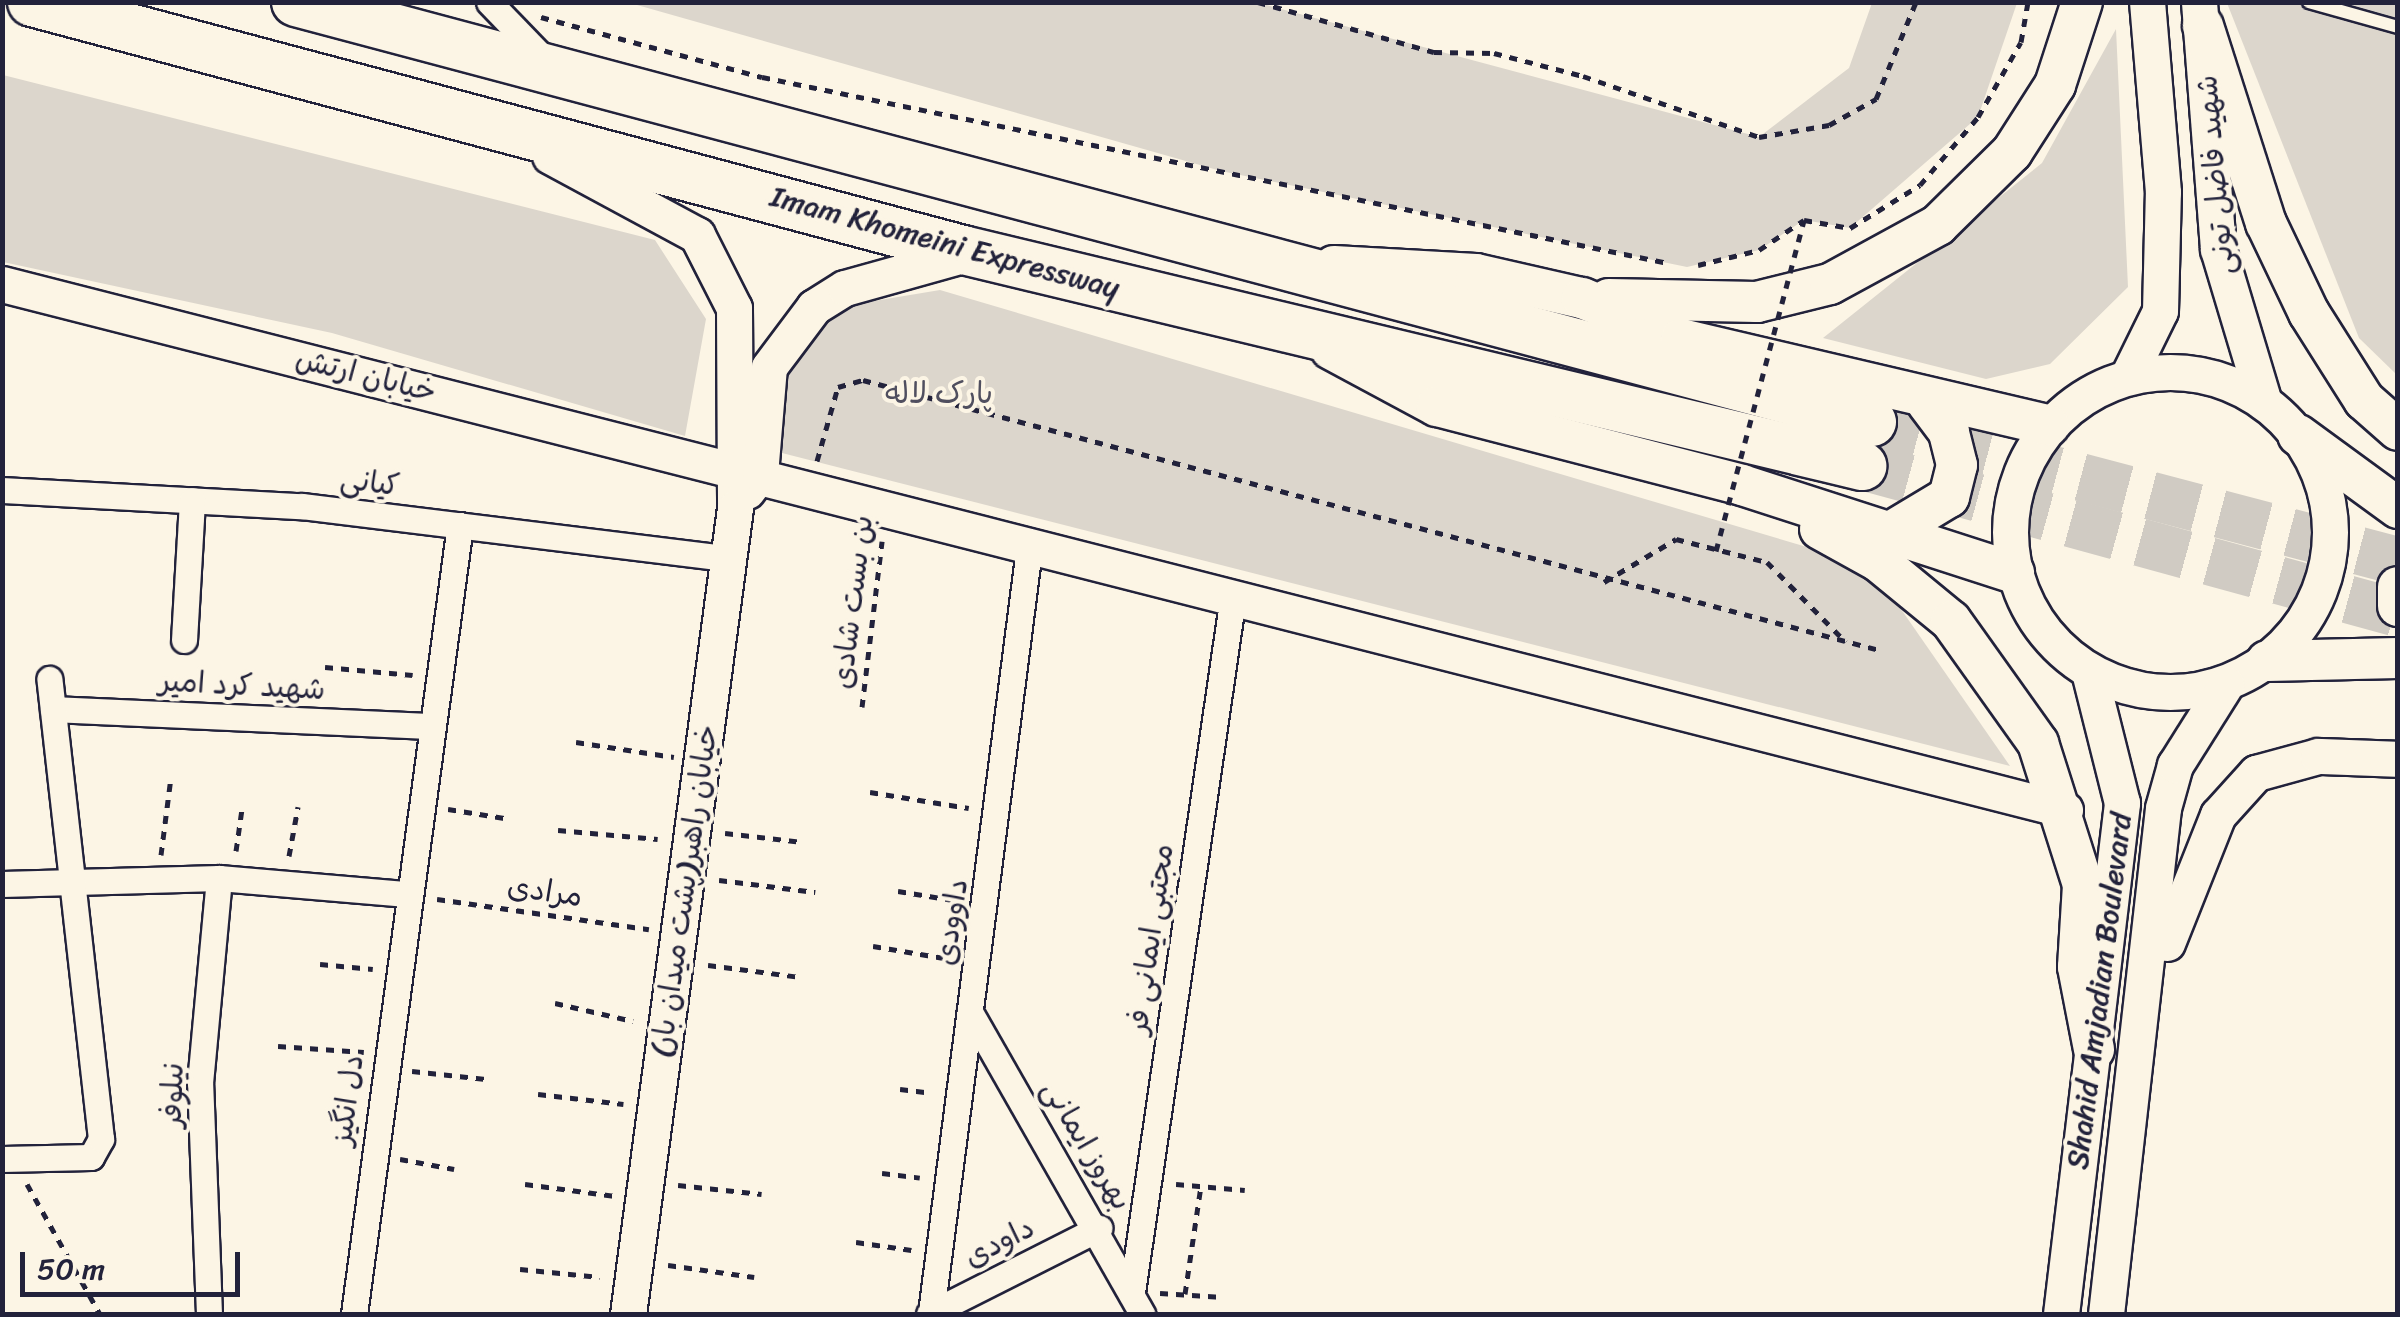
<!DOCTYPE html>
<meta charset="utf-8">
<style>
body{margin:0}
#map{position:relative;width:2400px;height:1317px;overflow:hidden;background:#fcf5e5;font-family:Sriracha,"Playpen Sans Arabic",sans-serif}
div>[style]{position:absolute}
.green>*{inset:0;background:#dcd6cc}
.highway-tunnel>*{height:48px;margin-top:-24px;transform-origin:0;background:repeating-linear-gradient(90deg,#d0cbc3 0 48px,transparent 0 72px)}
.path>*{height:5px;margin-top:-2.5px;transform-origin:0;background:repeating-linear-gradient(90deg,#22223b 0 8px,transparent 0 16px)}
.roads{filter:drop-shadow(2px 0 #22223b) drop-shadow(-2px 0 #22223b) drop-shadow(0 2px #22223b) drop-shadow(0 -2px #22223b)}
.lane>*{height:12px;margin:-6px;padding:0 6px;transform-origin:6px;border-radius:6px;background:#fcf5e5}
.street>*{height:25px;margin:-12.5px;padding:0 12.5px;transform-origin:12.5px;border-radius:12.5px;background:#fcf5e5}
.secondary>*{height:35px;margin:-17.5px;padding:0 17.5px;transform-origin:17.5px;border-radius:17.5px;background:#fcf5e5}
.secondary>.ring{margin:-17.5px;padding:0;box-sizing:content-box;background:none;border:35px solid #fcf5e5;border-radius:50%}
.primary>*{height:40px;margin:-20px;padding:0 20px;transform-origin:20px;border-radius:20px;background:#fcf5e5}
.highway>*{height:48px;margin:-24px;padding:0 24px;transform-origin:24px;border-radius:24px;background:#fcf5e5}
.path-bridge>*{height:5px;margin-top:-2.5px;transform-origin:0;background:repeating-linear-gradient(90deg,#22223b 0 8px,transparent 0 16px)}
span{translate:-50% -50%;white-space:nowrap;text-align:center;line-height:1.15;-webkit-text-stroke:8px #fcf5e5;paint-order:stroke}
.street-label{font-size:30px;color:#22223b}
.park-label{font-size:30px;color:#504f5f}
.frame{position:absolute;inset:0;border:5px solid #22223b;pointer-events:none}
.scale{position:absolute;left:20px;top:1252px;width:220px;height:45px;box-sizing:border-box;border:5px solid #22223b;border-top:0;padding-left:12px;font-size:30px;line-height:35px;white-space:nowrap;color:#22223b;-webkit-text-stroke:8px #fcf5e5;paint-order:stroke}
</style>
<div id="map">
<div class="green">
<div style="clip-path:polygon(630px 3px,1259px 3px,1759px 137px,1849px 68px,1872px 3px,2017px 3px,1978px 117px,1850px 228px,1804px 220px,1759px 250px,1687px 267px,1221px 171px)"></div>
<div style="clip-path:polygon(2227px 3px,2397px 3px,2397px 375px,2359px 338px)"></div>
<div style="clip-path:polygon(2116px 29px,2128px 287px,2050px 364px,1986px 379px,1823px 338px,2042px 163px)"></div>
<div style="clip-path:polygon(3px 75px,655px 240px,706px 319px,685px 436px,332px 333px,3px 262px)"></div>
<div style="clip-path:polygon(940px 290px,1871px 566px,2010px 766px,782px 453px,784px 373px,838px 307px)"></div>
</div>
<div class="highway-tunnel">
<div style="left:1872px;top:422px;width:544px;rotate:14.8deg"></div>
<div style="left:1862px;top:466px;width:556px;rotate:15.34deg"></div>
</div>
<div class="path">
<div style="left:1258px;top:2px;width:183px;rotate:15.9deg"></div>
<div style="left:1434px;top:52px;width:60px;rotate:1deg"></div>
<div style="left:1494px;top:53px;width:92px;rotate:14.5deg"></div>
<div style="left:1583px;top:76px;width:186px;rotate:19.1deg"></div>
<div style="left:1759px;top:137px;width:71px;rotate:-9.7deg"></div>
<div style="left:1829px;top:125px;width:54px;rotate:-29deg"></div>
<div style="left:1876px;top:99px;width:105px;rotate:-67.6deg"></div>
<div style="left:541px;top:17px;width:229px;rotate:15.2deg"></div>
<div style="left:762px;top:77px;width:925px;rotate:11.6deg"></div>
<div style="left:1698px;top:265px;width:63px;rotate:-13.8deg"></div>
<div style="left:1759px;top:250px;width:54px;rotate:-33.7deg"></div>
<div style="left:1804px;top:220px;width:47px;rotate:9.9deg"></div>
<div style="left:1850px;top:228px;width:82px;rotate:-31.6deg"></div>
<div style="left:1920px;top:185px;width:89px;rotate:-49.5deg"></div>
<div style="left:1978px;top:117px;width:86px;rotate:-60.2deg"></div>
<div style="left:2021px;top:42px;width:41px;rotate:-80.1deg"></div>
<div style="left:817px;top:461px;width:77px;rotate:-74.2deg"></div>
<div style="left:838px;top:387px;width:26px;rotate:-16deg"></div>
<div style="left:863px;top:380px;width:1055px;rotate:14.88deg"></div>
<div style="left:1604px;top:582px;width:84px;rotate:-30.8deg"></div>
<div style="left:1676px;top:539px;width:94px;rotate:14.2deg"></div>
<div style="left:1767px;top:562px;width:112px;rotate:45.4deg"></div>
<div style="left:325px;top:667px;width:88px;rotate:5.2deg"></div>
<div style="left:862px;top:707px;width:167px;rotate:-83.1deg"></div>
<div style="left:576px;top:742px;width:99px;rotate:8.7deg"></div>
<div style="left:870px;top:792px;width:100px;rotate:9.2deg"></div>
<div style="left:448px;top:809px;width:57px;rotate:9.1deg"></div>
<div style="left:558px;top:830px;width:100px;rotate:5.1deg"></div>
<div style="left:725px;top:833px;width:78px;rotate:6.7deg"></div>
<div style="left:236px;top:851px;width:42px;rotate:-81.9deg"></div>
<div style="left:161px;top:855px;width:79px;rotate:-82.7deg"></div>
<div style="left:289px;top:856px;width:50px;rotate:-79.6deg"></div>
<div style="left:719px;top:880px;width:97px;rotate:7.1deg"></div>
<div style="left:898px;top:891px;width:62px;rotate:9.3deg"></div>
<div style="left:437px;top:899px;width:214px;rotate:8.1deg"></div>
<div style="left:873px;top:946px;width:78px;rotate:9.6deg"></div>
<div style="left:320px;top:964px;width:53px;rotate:5.4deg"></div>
<div style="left:708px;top:965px;width:94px;rotate:7.4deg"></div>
<div style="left:555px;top:1003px;width:80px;rotate:13deg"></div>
<div style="left:278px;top:1046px;width:86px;rotate:4deg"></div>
<div style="left:412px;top:1071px;width:74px;rotate:6.2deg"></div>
<div style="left:900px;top:1089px;width:31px;rotate:7deg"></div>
<div style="left:538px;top:1094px;width:86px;rotate:6.7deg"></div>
<div style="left:400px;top:1159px;width:55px;rotate:10.5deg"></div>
<div style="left:882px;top:1173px;width:38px;rotate:7deg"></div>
<div style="left:27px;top:1184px;width:149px;rotate:60.7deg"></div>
<div style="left:525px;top:1184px;width:91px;rotate:7.6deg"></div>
<div style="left:1176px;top:1184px;width:69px;rotate:5deg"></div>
<div style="left:678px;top:1185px;width:84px;rotate:6.1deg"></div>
<div style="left:856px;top:1242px;width:56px;rotate:8.3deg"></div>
<div style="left:668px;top:1265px;width:87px;rotate:7.9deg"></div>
<div style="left:520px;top:1269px;width:80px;rotate:5.7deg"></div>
<div style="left:1160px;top:1293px;width:63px;rotate:3.6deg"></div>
<div style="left:1185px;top:1294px;width:109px;rotate:-81.6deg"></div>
</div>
<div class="roads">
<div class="lane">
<div style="left:2309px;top:2px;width:92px;rotate:15.7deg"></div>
</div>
<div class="street">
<div style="left:489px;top:2px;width:82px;rotate:46deg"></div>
<div style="left:2px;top:490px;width:300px;rotate:3.1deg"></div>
<div style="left:302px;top:506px;width:429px;rotate:7deg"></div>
<div style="left:184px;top:640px;width:140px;rotate:-86.7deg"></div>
<div style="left:53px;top:709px;width:375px;rotate:2.6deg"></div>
<div style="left:2px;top:884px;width:217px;rotate:-1.6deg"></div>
<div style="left:219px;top:878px;width:186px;rotate:4.9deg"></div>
<div style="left:970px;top:1012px;width:348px;rotate:60.3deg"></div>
<div style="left:2px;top:1159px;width:89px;rotate:-1.3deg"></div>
<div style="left:91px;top:1157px;width:21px;rotate:-61deg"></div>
<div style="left:101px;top:1139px;width:463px;rotate:-96.4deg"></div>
<div style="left:1132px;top:1292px;width:703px;rotate:-81.74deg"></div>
<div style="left:931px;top:1313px;width:778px;rotate:-82.69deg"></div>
<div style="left:209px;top:1314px;width:231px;rotate:-92.2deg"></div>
<div style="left:200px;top:1083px;width:206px;rotate:-84.7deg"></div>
<div style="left:354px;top:1314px;width:796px;rotate:-82.35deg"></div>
<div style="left:929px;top:1314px;width:191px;rotate:-26.8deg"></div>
</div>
<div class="secondary">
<div style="left:2199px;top:2px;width:248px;rotate:85.6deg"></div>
<div style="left:2218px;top:249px;width:160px;rotate:73.3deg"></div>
<div style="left:550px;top:156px;width:167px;rotate:28.3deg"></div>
<div style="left:697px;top:235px;width:82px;rotate:63.1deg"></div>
<div style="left:734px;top:308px;width:200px;rotate:89.7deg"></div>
<div style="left:735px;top:508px;width:813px;rotate:97.56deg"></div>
<div style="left:2px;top:284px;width:2129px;rotate:14.3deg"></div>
<div class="ring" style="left:2010px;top:372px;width:285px;height:285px"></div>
<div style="left:2128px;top:376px;width:72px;rotate:-63.8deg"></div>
<div style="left:2160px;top:311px;width:119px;rotate:-88.6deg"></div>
<div style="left:2163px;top:192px;width:191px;rotate:-94.8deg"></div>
<div style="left:747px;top:491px;width:21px;rotate:-53deg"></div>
<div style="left:760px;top:474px;width:107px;rotate:-85.2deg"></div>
<div style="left:769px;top:367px;width:75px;rotate:-53.1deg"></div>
<div style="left:814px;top:307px;width:36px;rotate:-32deg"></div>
<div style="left:845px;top:288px;width:134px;rotate:-15.6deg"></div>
<div style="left:2167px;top:943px;width:138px;rotate:-68.3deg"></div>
<div style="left:2218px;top:815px;width:57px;rotate:-47.9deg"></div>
<div style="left:2256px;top:773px;width:64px;rotate:-15.3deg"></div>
<div style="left:2318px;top:756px;width:80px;rotate:2.1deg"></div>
<div style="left:2061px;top:1314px;width:515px;rotate:-83.19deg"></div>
<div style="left:2122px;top:803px;width:135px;rotate:-104.1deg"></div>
<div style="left:2106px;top:1314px;width:509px;rotate:-83.57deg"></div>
<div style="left:2163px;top:808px;width:45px;rotate:-74.4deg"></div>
<div style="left:2175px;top:765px;width:96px;rotate:-57.8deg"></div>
</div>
<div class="primary">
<div style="left:2203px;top:26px;width:207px;rotate:72.3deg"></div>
<div style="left:2266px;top:223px;width:100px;rotate:64.5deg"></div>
<div style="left:2309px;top:313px;width:103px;rotate:57.7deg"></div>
<div style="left:2364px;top:400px;width:45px;rotate:41.4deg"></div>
<div style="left:1334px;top:266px;width:142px;rotate:3.2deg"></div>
<div style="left:1476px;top:274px;width:109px;rotate:12.8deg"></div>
<div style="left:1582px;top:298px;width:107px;rotate:22.5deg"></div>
<div style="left:1681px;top:339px;width:378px;rotate:13.2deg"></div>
<div style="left:1609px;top:299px;width:148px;rotate:1.2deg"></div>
<div style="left:1757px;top:302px;width:75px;rotate:-13.9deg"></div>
<div style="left:1830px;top:284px;width:123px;rotate:-28.6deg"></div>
<div style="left:1938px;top:225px;width:104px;rotate:-44.6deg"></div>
<div style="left:2012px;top:152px;width:80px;rotate:-57.3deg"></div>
<div style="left:2055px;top:85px;width:87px;rotate:-72deg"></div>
<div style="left:1331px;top:349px;width:120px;rotate:28.3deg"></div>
<div style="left:1437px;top:406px;width:315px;rotate:14.5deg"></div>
<div style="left:1742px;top:485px;width:286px;rotate:17.9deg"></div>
<div style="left:2298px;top:435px;width:124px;rotate:36.1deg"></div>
<div style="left:1820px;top:529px;width:66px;rotate:28.9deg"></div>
<div style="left:1878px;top:561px;width:94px;rotate:39.4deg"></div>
<div style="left:1951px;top:621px;width:150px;rotate:54.5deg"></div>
<div style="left:2038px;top:743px;width:149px;rotate:72.4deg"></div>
<div style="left:2083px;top:885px;width:82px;rotate:93.5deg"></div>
<div style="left:2078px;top:967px;width:84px;rotate:79deg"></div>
<div style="left:1889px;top:533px;width:70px;rotate:-31deg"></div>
<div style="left:1949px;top:497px;width:33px;rotate:-76deg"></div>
<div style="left:1957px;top:465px;width:34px;rotate:-104deg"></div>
<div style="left:1949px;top:432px;width:36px;rotate:-127deg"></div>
<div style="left:2398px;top:587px;width:19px;rotate:90deg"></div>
<div style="left:2267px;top:661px;width:131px;rotate:-1.3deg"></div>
</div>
<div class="highway">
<div style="left:32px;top:2px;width:963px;rotate:14.92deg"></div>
<div style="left:963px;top:250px;width:925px;rotate:13.51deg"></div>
<div style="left:296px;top:2px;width:1631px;rotate:14.92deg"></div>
</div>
</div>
<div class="path-bridge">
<div style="left:1716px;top:551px;width:342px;rotate:-75.1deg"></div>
</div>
<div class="street-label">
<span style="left:2215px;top:175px;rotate:-95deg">شهید فاضل تونی</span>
<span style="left:945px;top:242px;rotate:15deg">Imam Khomeini Expressway</span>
<span style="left:366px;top:375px;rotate:14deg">خیابان ارتش</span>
<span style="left:370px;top:482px;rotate:7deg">کیانی</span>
<span style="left:852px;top:602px;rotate:-83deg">بن بست شادی</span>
<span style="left:242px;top:685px;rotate:3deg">شهید کرد امیر</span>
<span style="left:545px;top:891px;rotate:8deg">مرادی</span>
<span style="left:684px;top:891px;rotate:-82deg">خیابان راهبر(پشت میدان بار)</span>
<span style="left:951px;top:922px;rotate:-81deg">داوودی</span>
<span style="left:1150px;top:939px;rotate:-82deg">مجتبی ایمانی فر</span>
<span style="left:2099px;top:991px;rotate:-83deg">Shahid Amjadian Boulevard</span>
<span style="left:172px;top:1095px;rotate:-88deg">نیلوفر</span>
<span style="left:347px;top:1100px;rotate:-82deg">دل انگیز</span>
<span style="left:1087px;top:1145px;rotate:59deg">بهروز ایمانی</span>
<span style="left:999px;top:1242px;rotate:-27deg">داودی</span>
</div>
<div class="park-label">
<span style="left:939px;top:393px">پارک لاله</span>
</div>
<div class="frame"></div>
<div class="scale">50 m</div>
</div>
